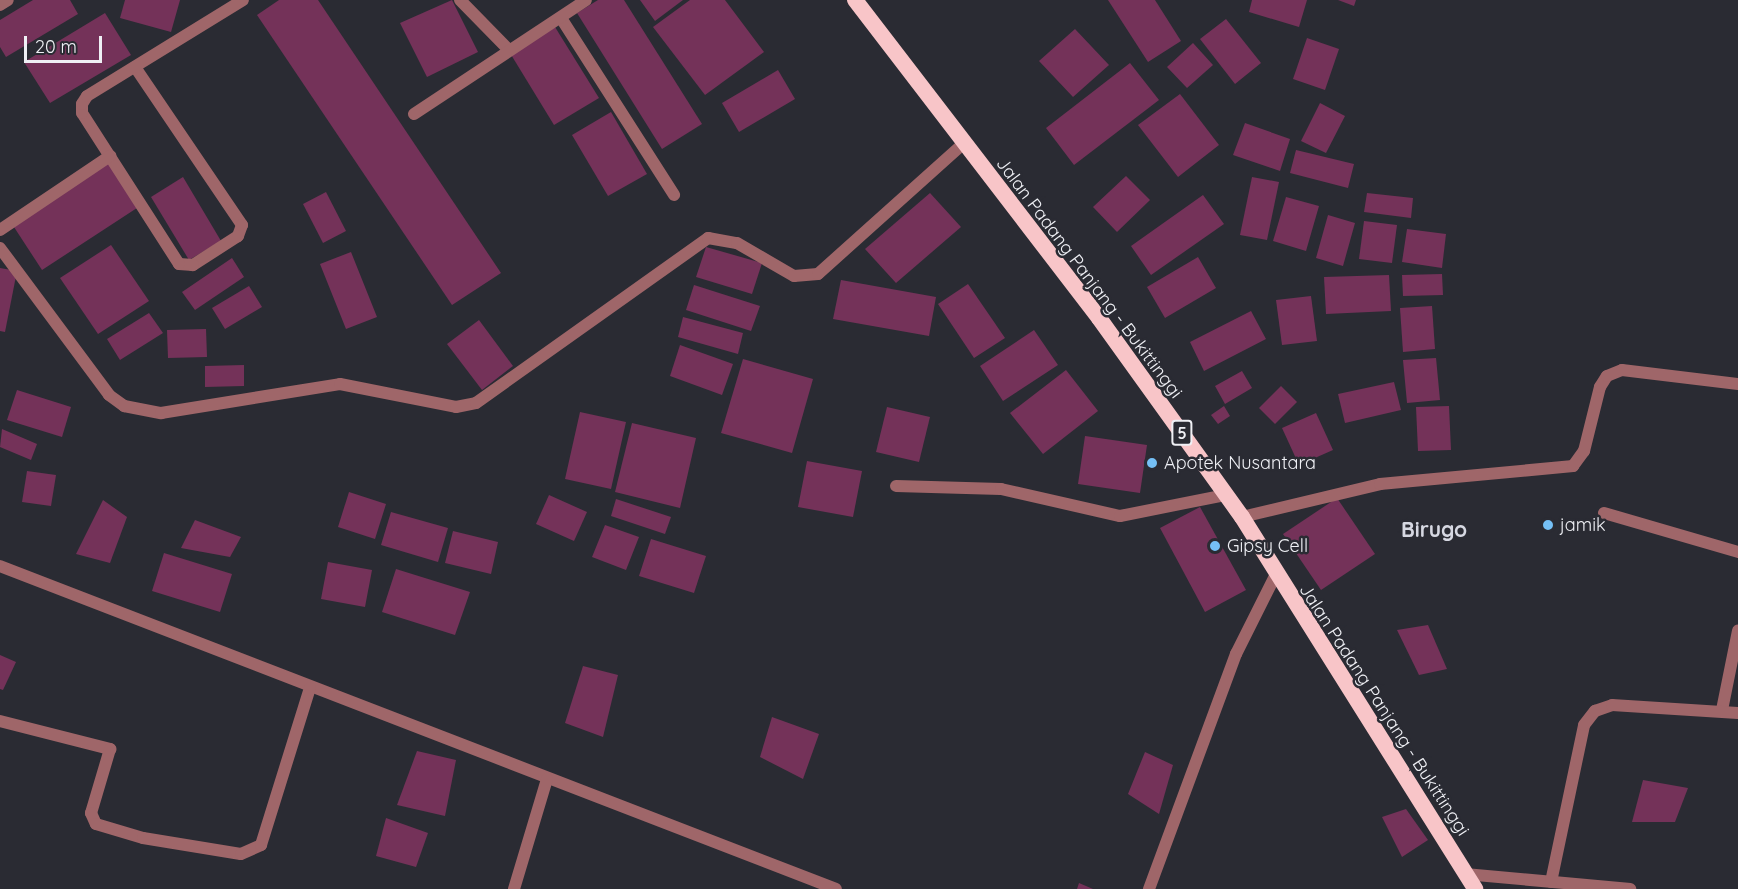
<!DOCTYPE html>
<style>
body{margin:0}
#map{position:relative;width:1738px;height:889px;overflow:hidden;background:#2a2b33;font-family:Quicksand,sans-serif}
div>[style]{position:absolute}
.building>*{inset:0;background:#743259}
.minor>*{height:12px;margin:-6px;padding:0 6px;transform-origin:6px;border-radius:6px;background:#9f6669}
.trunk>*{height:16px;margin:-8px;padding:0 8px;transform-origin:8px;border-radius:8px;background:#f8c5c8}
.dots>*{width:16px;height:16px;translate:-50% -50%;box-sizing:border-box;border:3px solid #2a2b33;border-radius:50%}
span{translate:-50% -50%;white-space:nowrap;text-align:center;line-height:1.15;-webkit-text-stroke:5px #2a2b33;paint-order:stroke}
.shield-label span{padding:2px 4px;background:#2a2b33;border:2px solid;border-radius:4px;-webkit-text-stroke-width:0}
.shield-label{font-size:16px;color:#eff0f5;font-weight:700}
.street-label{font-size:18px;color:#eff0f5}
.poi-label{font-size:18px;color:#eff0f5}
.left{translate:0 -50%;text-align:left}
.quarter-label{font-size:21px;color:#d6d8e2;font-weight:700}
.scale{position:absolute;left:24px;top:36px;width:78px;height:27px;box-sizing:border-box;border:3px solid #eff0f5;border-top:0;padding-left:8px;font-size:18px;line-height:21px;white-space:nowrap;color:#eff0f5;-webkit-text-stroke:4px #2a2b33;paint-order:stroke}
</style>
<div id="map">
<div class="building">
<div style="clip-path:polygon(33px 0,70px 0,78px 14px,6px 57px,0 47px,0 20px)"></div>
<div style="clip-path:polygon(125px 0,180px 0,171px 32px,120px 18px)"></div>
<div style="clip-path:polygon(279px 0,318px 0,501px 273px,452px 305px,257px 15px)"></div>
<div style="clip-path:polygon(452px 0,478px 52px,427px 77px,400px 23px)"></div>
<div style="clip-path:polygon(598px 0,624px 0,702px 124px,662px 149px,577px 13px)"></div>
<div style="clip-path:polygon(640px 0,683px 0,655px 21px)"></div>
<div style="clip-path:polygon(690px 0,725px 0,764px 52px,705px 95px,653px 27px)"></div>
<div style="clip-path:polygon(1108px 0,1155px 0,1181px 41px,1148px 62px)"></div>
<div style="clip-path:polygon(1252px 0,1307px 0,1299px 27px,1249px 12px)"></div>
<div style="clip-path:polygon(1338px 0,1356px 0,1354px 6px)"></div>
<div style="clip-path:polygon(105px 13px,131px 55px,50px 103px,24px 62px)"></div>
<div style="clip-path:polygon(1226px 19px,1261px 63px,1235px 84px,1200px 39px)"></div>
<div style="clip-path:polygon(555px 27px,599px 98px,554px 125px,510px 53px)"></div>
<div style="clip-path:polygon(1075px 29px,1109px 65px,1073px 97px,1039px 61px)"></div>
<div style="clip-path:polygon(1307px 38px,1339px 49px,1325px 90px,1293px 79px)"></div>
<div style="clip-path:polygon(1193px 43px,1213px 65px,1187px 88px,1167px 67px)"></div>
<div style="clip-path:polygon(1130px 63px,1159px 100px,1074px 165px,1046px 128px)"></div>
<div style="clip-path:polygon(778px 70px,795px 99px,739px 132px,722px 103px)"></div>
<div style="clip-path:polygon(1180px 94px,1219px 145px,1178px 177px,1138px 125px)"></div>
<div style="clip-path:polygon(1320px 103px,1345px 116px,1326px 153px,1301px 141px)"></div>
<div style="clip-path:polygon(611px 112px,647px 174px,608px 196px,572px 135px)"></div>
<div style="clip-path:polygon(1245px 123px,1290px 139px,1280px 171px,1233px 155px)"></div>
<div style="clip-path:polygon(1296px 150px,1354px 164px,1348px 188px,1290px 173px)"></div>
<div style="clip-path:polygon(110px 160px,140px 206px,42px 270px,12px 224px)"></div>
<div style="clip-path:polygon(1126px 176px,1150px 200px,1117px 232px,1093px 207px)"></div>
<div style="clip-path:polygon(183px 177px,221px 241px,189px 260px,151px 197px)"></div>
<div style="clip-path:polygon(1252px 177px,1279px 182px,1267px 240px,1240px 235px)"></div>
<div style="clip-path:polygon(326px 192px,346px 231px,323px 243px,303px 204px)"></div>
<div style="clip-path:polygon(930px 193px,961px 227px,896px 283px,865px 249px)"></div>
<div style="clip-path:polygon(1367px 193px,1413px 198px,1411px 218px,1364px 212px)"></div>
<div style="clip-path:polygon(1203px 195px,1224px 224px,1151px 275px,1131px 246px)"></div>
<div style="clip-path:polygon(1286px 197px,1319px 206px,1306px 251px,1273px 241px)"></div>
<div style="clip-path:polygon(1328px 215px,1355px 223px,1343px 266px,1316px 258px)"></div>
<div style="clip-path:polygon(1364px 221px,1397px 225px,1392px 263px,1359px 259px)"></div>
<div style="clip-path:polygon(1407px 229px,1446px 234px,1442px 268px,1402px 262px)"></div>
<div style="clip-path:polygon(111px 245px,149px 301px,98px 334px,60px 278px)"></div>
<div style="clip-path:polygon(706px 247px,762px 263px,752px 294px,696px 277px)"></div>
<div style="clip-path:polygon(351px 252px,377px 317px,346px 329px,320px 264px)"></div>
<div style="clip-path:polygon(1198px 257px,1216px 288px,1165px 318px,1147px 287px)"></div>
<div style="clip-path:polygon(232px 258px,244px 277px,195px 310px,182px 292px)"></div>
<div style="clip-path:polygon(0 268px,17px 271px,5px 332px,0 331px)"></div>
<div style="clip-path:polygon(1442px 274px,1443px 295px,1403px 296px,1402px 275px)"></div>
<div style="clip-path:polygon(1389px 275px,1391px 311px,1326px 314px,1324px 277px)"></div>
<div style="clip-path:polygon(841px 280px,936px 297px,929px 336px,833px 319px)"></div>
<div style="clip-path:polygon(968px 284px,1005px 338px,974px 358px,938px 304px)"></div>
<div style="clip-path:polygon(694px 285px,760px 306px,751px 331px,686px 310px)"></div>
<div style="clip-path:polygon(249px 286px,262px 307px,225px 329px,212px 308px)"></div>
<div style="clip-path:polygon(1311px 296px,1317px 341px,1282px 345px,1276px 300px)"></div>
<div style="clip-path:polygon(1432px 306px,1435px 349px,1403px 352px,1400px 308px)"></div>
<div style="clip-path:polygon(1251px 311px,1266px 339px,1204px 371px,1190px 342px)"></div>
<div style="clip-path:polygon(149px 313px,163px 333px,120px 360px,107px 339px)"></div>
<div style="clip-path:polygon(683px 317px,743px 333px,738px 354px,678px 337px)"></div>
<div style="clip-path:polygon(479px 320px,513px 366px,482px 390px,447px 344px)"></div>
<div style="clip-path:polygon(206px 329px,207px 357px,168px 358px,167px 330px)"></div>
<div style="clip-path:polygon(1034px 330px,1058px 365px,1003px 401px,980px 366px)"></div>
<div style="clip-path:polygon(680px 345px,733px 364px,722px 395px,670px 376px)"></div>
<div style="clip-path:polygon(1436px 358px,1440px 400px,1407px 403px,1403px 360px)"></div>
<div style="clip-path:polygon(743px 359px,813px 379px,792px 453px,721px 433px)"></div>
<div style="clip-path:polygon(244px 365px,244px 386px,205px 387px,205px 366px)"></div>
<div style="clip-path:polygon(1066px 370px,1098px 411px,1043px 454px,1010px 413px)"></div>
<div style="clip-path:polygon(1242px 371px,1252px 388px,1225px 404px,1215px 386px)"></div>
<div style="clip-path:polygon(1394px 382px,1401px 410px,1345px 423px,1338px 394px)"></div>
<div style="clip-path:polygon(1281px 386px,1297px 402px,1275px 424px,1259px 408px)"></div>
<div style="clip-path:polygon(17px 390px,71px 407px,62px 437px,7px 420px)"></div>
<div style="clip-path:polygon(1224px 406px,1230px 416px,1218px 424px,1211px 415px)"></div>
<div style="clip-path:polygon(1449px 406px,1451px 450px,1418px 451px,1416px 407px)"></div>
<div style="clip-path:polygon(887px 407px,930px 417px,919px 462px,876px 452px)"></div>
<div style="clip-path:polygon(580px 412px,626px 422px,611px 489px,565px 479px)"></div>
<div style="clip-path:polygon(1316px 413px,1333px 450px,1299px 465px,1282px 428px)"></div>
<div style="clip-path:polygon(632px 423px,696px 438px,680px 508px,615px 492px)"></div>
<div style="clip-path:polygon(2px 429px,37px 444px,31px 460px,0 447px)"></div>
<div style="clip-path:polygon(1085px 436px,1147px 445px,1140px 493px,1078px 484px)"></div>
<div style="clip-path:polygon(807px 461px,862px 471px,853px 517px,798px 507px)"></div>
<div style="clip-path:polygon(27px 471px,56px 475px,51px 506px,22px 502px)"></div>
<div style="clip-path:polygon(349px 492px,386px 504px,375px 539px,338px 527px)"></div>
<div style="clip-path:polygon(549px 495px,587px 512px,574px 541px,536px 524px)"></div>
<div style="clip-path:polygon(1337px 498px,1375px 554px,1321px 590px,1283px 534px)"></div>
<div style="clip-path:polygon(616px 499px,671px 517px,665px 534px,611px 516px)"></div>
<div style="clip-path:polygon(103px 500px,127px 517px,110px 563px,76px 554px)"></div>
<div style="clip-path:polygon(1200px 507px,1246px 590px,1205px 612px,1160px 528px)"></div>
<div style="clip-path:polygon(391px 512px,448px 528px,438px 562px,381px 545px)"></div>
<div style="clip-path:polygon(195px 520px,241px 537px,230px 557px,181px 548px)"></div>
<div style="clip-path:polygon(605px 525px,639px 537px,626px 570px,592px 557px)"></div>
<div style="clip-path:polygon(453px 531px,498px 542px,491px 574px,445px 563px)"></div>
<div style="clip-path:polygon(651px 539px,706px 556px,694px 593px,639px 576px)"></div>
<div style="clip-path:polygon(164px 553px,232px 574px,220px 612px,152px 591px)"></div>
<div style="clip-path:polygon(328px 562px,372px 570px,365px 607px,321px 599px)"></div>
<div style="clip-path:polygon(396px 569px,470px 592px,455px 635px,382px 612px)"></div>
<div style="clip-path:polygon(1428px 625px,1447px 669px,1419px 675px,1397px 630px)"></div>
<div style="clip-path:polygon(0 655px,16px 662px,3px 690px,0 689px)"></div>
<div style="clip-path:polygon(583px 666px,618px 675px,603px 737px,565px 723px)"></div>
<div style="clip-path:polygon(772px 717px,819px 734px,803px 779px,760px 757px)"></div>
<div style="clip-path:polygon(417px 751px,456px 760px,445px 816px,397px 805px)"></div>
<div style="clip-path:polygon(1145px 752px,1173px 765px,1159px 814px,1128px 794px)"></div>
<div style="clip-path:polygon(1643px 780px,1688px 788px,1675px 822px,1632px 822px)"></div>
<div style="clip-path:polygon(1406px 809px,1428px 840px,1402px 857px,1382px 817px)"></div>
<div style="clip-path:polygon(386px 818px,428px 833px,416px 867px,376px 856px)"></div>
<div style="clip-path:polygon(1079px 883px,1093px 889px,1077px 889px)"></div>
</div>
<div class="minor">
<div style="left:460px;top:0;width:70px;rotate:45.6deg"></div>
<div style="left:0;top:5px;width:9px;rotate:-32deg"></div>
<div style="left:561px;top:18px;width:210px;rotate:57.4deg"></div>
<div style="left:135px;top:67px;width:191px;rotate:55.9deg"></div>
<div style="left:242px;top:225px;width:12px;rotate:110deg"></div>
<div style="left:238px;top:236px;width:54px;rotate:147.2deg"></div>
<div style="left:193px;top:265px;width:14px;rotate:-176deg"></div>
<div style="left:179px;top:264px;width:179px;rotate:-122.7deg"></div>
<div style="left:82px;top:113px;width:9px;rotate:-90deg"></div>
<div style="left:82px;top:104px;width:9px;rotate:-58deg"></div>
<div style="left:87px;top:96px;width:183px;rotate:-31.6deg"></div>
<div style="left:414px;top:114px;width:206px;rotate:-33.5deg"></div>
<div style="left:0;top:230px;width:133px;rotate:-33.9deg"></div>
<div style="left:0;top:248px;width:183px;rotate:53.4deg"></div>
<div style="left:109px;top:395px;width:19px;rotate:36deg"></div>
<div style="left:124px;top:406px;width:38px;rotate:11deg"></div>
<div style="left:161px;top:413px;width:181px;rotate:-9.2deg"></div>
<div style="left:340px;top:384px;width:118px;rotate:11.2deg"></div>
<div style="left:456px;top:407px;width:20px;rotate:-11deg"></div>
<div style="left:476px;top:403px;width:285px;rotate:-35.4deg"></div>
<div style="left:708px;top:238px;width:29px;rotate:10deg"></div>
<div style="left:737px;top:243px;width:66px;rotate:30.1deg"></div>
<div style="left:794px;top:276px;width:24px;rotate:-5deg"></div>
<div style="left:818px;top:274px;width:193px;rotate:-41.9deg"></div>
<div style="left:896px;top:486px;width:105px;rotate:1.6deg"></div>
<div style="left:1001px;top:489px;width:122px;rotate:12.8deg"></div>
<div style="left:1120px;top:516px;width:107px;rotate:-11.3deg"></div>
<div style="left:1604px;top:513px;width:140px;rotate:16.2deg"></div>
<div style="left:1242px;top:517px;width:142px;rotate:-13.4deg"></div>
<div style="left:1380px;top:484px;width:194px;rotate:-5.3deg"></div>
<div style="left:1573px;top:466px;width:19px;rotate:-54deg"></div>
<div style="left:1584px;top:451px;width:66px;rotate:-76deg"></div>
<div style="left:1600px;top:387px;width:13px;rotate:-58deg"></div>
<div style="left:1607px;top:376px;width:16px;rotate:-22deg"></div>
<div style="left:1622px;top:370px;width:117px;rotate:6.9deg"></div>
<div style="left:0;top:566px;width:896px;rotate:21.12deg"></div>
<div style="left:1722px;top:710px;width:81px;rotate:-78.6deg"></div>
<div style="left:0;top:721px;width:114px;rotate:14.3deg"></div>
<div style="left:110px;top:749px;width:67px;rotate:106.5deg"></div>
<div style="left:91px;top:813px;width:12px;rotate:66deg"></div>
<div style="left:96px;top:824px;width:49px;rotate:16.6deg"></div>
<div style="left:143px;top:838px;width:99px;rotate:9.3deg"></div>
<div style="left:241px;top:854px;width:22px;rotate:-24deg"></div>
<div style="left:261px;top:845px;width:164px;rotate:-72.7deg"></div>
<div style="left:1465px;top:874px;width:166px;rotate:5.2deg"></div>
<div style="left:1551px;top:882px;width:160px;rotate:-78.1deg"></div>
<div style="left:1584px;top:725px;width:18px;rotate:-52deg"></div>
<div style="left:1595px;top:711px;width:18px;rotate:-19deg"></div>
<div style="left:1612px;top:705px;width:126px;rotate:3.6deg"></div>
<div style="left:514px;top:889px;width:115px;rotate:-73.3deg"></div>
<div style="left:1149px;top:889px;width:251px;rotate:-69.7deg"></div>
<div style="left:1236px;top:654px;width:87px;rotate:-63.4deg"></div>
</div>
<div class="trunk">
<div style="left:855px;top:0;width:401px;rotate:52.5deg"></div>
<div style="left:1099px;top:318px;width:245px;rotate:54.3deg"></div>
<div style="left:1242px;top:517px;width:439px;rotate:57.9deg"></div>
</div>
<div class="dots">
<div style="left:1152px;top:463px;background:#75c0f6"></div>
<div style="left:1548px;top:525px;background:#75c0f6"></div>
<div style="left:1215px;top:546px;background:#75c0f6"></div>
</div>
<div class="shield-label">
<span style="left:1182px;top:433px">5</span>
</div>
<div class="street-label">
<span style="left:1089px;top:278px;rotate:53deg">Jalan Padang Panjang - Bukittinggi</span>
<span style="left:1384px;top:710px;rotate:57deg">Jalan Padang Panjang - Bukittinggi</span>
</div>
<div class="poi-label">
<span class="left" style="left:1164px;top:463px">Apotek Nusantara</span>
<span class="left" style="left:1560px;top:525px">jamik</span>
<span class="left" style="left:1227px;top:546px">Gipsy Cell</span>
</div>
<div class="quarter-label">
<span style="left:1434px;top:529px">Birugo</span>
</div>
<div class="scale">20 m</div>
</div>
